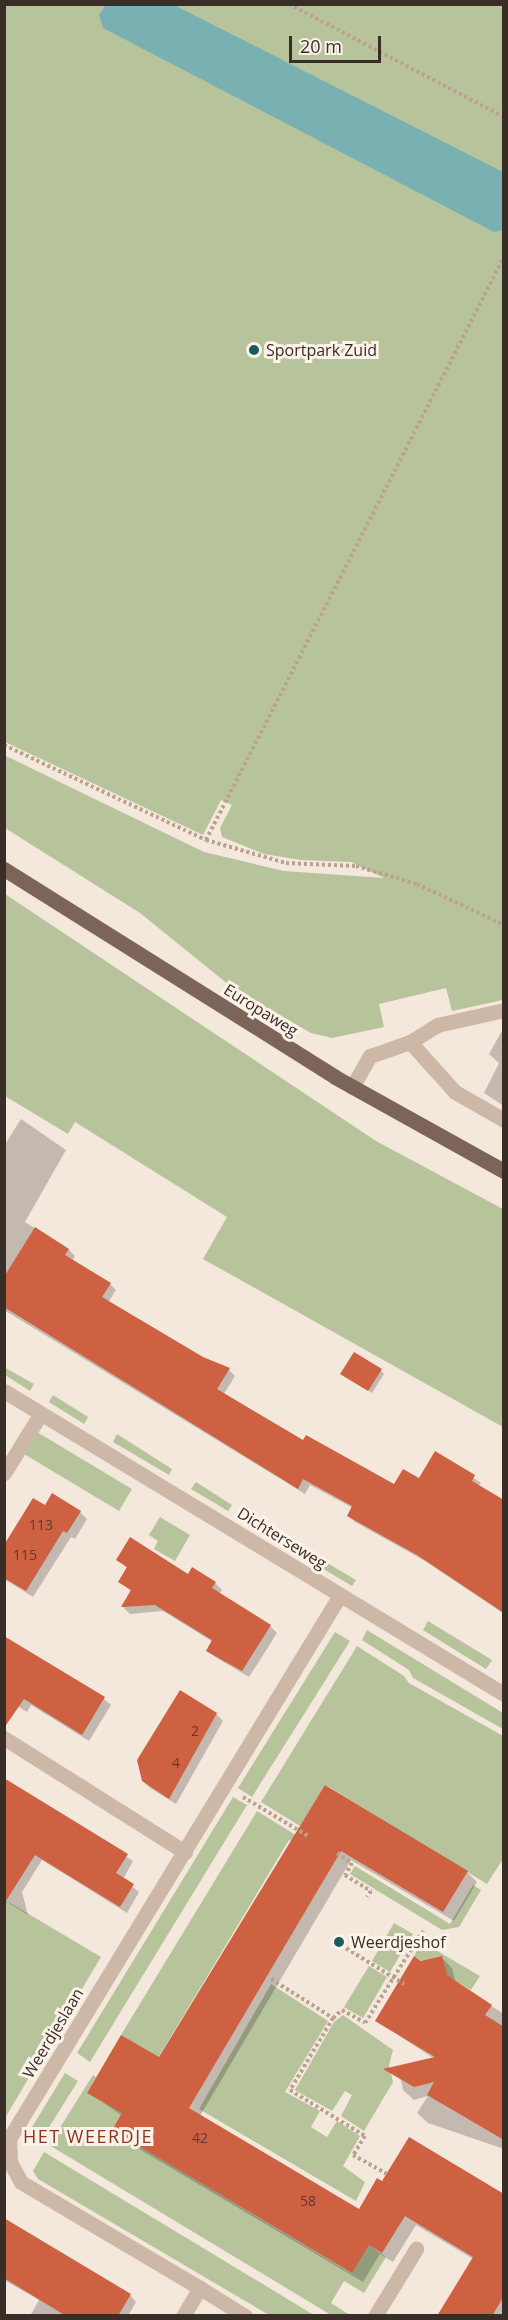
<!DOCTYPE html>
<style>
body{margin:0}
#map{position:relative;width:508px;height:2320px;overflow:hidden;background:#f4e8dc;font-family:"Open Sans",sans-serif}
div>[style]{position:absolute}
.green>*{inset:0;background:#b7c49b}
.water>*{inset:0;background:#79b1b3}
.shadow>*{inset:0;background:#0003}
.building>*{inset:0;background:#cd6141}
.path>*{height:4px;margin-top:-2px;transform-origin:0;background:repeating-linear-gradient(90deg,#b9a291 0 3px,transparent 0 6px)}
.service>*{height:15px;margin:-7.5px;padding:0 7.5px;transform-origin:7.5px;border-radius:7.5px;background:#cdb8a7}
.minor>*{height:15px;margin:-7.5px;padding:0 7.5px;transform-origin:7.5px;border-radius:7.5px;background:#cdb8a7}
.primary>*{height:15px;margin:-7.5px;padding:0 7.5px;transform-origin:7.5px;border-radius:7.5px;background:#7c6458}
.dots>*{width:16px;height:16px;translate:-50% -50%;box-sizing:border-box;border:3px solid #fbf2e9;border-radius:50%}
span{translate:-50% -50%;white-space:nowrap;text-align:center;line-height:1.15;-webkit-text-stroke:6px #fbf2e9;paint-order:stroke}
.number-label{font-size:14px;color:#5e3a2e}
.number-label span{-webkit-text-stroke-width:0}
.poi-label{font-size:16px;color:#392d28}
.left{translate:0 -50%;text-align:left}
.street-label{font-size:16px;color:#392d28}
.neighbourhood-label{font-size:18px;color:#8d351c;letter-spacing:1.5px}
.frame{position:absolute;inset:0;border:6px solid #392d28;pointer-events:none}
.scale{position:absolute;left:289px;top:36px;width:92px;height:27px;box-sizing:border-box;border:3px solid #392d28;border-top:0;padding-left:8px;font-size:18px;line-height:21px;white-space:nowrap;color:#392d28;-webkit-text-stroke:4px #fbf2e9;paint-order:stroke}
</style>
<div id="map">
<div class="green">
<div style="clip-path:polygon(5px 5px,503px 5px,503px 1000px,452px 1011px,446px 988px,379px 1004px,384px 1027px,332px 1038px,311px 1033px,234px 989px,140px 913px,5px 828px,4px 755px,204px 852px,284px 871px,384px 878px,351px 862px,301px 860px,264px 854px,222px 837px,220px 828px,232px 805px,221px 800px,203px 835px,5px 742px)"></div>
<div style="clip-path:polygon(5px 894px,376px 1141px,503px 1209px,503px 1427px,203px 1259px,227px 1217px,75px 1122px,68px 1134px,5px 1096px)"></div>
<div style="clip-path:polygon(4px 1367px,34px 1384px,30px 1391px,5px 1375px)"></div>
<div style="clip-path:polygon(53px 1395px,88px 1417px,84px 1424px,49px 1402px)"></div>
<div style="clip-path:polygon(37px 1432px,132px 1489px,119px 1511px,24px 1454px)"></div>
<div style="clip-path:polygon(117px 1434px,172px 1469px,169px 1475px,113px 1442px)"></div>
<div style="clip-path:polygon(196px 1482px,232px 1505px,228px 1511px,191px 1489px)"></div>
<div style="clip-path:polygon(160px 1517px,190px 1535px,175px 1561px,154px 1549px,158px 1541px,149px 1535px)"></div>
<div style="clip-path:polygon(297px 1545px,356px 1580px,352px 1586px,293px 1551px)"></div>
<div style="clip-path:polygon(428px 1621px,492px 1660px,486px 1669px,423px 1630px)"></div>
<div style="clip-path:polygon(367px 1630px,503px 1713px,503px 1729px,413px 1678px,409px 1670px,362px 1640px)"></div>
<div style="clip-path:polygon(335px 1632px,350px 1641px,252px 1797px,238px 1788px)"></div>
<div style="clip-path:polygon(357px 1646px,404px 1676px,409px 1683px,503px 1736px,503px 1859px,487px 1884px,326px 1785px,300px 1826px,261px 1802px)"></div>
<div style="clip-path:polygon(233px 1797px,247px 1805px,90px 2062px,77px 2053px)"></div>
<div style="clip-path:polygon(257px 1811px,307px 1842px,303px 1848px,289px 1840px,158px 2058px,121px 2035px)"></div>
<div style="clip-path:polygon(355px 1866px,450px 1924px,473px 1885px,481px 1890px,459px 1927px,442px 1930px,350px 1874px)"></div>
<div style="clip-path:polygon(5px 1900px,101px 1957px,5px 2118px)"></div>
<div style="clip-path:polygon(394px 1923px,413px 1934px,390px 1972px,372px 1961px)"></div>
<div style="clip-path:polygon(422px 1942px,480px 1976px,471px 1990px,414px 1956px)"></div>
<div style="clip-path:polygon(369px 1966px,387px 1977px,363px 2018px,344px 2007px)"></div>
<div style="clip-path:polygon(271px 1984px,328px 2021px,285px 2092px,320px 2111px,311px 2127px,327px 2137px,337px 2121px,360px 2136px,343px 2166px,365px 2182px,356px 2201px,199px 2109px)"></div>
<div style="clip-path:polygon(343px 2015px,393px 2050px,389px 2065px,393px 2082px,364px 2131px,341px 2116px,352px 2095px,345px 2091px,332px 2111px,295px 2090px,334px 2022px)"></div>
<div style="clip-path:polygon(65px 2073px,78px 2081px,41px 2140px,29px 2132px)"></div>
<div style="clip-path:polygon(93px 2075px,96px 2077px,87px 2093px,131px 2098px,113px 2130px,351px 2273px,376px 2232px,372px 2247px,386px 2257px,364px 2293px,344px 2281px,331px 2303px,350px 2315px,331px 2315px,49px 2145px)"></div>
<div style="clip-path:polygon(44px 2152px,314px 2315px,269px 2315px,38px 2179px,33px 2171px)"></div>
</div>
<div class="water">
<div style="clip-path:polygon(106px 4px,174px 5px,503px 172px,503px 230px,494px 232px,103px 28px,99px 15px)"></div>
</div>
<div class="shadow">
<div style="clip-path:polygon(504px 1027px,504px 1106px,484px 1093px,499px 1063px,489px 1054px)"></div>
<div style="clip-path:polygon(21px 1119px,66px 1150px,25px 1222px,69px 1250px,75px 1256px,72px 1261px,110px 1284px,116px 1290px,108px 1303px,202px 1358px,229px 1370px,235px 1376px,224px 1394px,303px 1442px,395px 1486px,420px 1480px,436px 1453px,481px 1483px,478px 1487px,504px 1549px,504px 1614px,425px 1561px,355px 1522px,349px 1516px,353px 1508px,310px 1485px,305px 1494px,4px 1310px,4px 1146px)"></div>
<div style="clip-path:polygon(381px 1371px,384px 1374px,372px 1393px,342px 1374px)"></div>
<div style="clip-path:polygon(46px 1507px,80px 1512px,87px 1519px,75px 1539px,71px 1537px,33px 1597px,4px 1579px,4px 1548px)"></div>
<div style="clip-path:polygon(118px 1560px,189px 1576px,192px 1569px,215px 1583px,222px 1590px,219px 1594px,270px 1626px,277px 1633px,249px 1677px,215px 1657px,208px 1651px,213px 1642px,163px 1611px,130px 1614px,123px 1607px,132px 1592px,120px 1582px,128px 1569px)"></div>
<div style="clip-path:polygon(4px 1698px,104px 1699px,111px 1705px,89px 1741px,31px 1705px,27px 1712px)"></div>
<div style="clip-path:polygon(216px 1714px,223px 1721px,176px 1804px,150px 1788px,143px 1781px)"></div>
<div style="clip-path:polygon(4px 1780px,133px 1861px,123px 1879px,139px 1892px,127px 1913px,42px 1860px,22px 1892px,28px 1915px,4px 1900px)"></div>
<div style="clip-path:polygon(326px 1787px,467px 1872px,477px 1882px,454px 1921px,351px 1860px,200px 2116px,359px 2211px,383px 2183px,504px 2196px,504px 2316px,439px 2316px,473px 2259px,416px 2225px,393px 2262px,380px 2254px,363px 2282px,124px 2140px,114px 2130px,122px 2116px,89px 2092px,159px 2059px)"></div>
<div style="clip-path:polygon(442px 1958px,452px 1968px,456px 1984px,504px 2014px,504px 2149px,428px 2123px,417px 2113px,428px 2096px,414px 2100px,403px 2090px,398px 2067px,433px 2058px,377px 2021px,421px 1963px)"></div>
<div style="clip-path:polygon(4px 2220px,130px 2295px,136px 2302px,128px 2316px,30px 2316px,39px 2300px,4px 2280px)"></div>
</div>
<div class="building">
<div style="clip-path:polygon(35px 1227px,69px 1249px,65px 1255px,111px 1283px,102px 1297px,203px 1357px,230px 1368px,217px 1389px,303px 1440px,306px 1435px,394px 1484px,403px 1469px,419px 1478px,435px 1451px,475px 1475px,472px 1481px,504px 1500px,504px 1613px,417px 1555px,347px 1516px,352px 1506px,303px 1479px,298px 1489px,4px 1307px,4px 1277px)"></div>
<div style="clip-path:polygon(354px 1352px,382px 1369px,368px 1391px,340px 1374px)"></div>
<div style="clip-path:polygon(52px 1493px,81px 1511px,67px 1533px,63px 1531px,26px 1591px,4px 1578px,4px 1545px,33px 1498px,45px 1505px)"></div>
<div style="clip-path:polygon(130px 1537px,188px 1574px,192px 1567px,216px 1582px,212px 1588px,271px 1625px,242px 1671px,206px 1651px,212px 1640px,155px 1605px,121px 1607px,131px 1590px,118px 1582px,127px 1567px,116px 1560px)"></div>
<div style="clip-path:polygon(4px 1636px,105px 1697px,82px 1735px,24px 1699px,4px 1728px)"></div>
<div style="clip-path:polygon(180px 1690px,217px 1713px,169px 1799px,142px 1781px,137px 1760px)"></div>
<div style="clip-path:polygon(4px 1778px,128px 1854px,116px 1873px,134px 1884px,120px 1907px,35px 1855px,4px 1904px)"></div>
<div style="clip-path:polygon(325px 1785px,468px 1871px,443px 1912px,341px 1851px,189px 2108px,359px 2209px,377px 2178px,382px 2181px,409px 2137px,504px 2194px,504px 2296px,492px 2316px,437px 2316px,473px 2257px,405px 2216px,382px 2253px,369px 2245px,352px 2273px,112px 2130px,122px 2113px,87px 2093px,121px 2035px,159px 2057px)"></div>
<div style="clip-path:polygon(414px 1956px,421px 1961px,442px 1956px,447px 1975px,492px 2005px,485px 2015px,504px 2027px,504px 2140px,427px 2095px,434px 2082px,414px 2087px,383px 2069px,435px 2057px,375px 2021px)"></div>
<div style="clip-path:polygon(4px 2218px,131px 2294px,118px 2316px,66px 2316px,4px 2278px)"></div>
</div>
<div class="path">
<div style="left:289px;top:4px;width:243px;rotate:27.7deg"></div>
<div style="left:4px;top:745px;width:223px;rotate:25.2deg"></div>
<div style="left:206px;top:840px;width:83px;rotate:16deg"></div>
<div style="left:286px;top:863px;width:70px;rotate:2.5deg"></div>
<div style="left:356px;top:866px;width:64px;rotate:16.4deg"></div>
<div style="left:417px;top:884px;width:96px;rotate:25.2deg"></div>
<div style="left:206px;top:840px;width:655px;rotate:-62.93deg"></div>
<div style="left:243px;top:1797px;width:78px;rotate:30.8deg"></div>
<div style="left:337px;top:1853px;width:18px;rotate:34deg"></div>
<div style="left:352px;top:1863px;width:14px;rotate:120deg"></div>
<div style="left:345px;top:1875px;width:31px;rotate:32deg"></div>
<div style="left:371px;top:1891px;width:7px;rotate:124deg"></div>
<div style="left:336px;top:1942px;width:80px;rotate:31.7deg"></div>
<div style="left:271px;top:1979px;width:73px;rotate:32.2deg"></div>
<div style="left:333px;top:2018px;width:12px;rotate:-42deg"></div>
<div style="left:342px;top:2010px;width:26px;rotate:29deg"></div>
<div style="left:365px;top:2023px;width:109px;rotate:-57.8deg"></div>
<div style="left:333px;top:2018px;width:84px;rotate:120.8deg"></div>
<div style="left:290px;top:2090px;width:88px;rotate:31.5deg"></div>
<div style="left:365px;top:2136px;width:22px;rotate:122deg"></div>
<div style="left:353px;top:2155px;width:39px;rotate:29deg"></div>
</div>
<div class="service">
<div style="left:410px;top:1042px;width:67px;rotate:48deg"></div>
<div style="left:455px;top:1092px;width:56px;rotate:29.7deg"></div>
<div style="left:352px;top:1087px;width:36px;rotate:-60deg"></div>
<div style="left:370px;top:1056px;width:42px;rotate:-19.3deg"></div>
<div style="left:410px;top:1042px;width:32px;rotate:-32deg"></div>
<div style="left:437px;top:1025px;width:69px;rotate:-12.6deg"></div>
<div style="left:4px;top:1473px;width:70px;rotate:-58.3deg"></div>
</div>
<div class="minor">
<div style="left:4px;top:1391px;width:585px;rotate:31.22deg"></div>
<div style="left:4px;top:1738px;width:214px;rotate:32.2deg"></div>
<div style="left:200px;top:2288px;width:53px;rotate:31.9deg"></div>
<div style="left:183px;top:2316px;width:33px;rotate:-59deg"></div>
<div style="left:200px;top:2288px;width:208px;rotate:-149.4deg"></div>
<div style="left:21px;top:2182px;width:23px;rotate:-119deg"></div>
<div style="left:10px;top:2162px;width:23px;rotate:-92deg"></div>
<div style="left:9px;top:2139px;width:637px;rotate:-58.68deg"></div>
<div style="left:375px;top:2316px;width:79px;rotate:-58.5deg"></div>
</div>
<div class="primary">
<div style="left:4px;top:869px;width:391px;rotate:32.1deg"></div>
<div style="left:335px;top:1077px;width:193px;rotate:29.1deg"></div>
</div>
<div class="dots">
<div style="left:254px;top:350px;background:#1b5a5d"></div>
<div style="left:339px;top:1942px;background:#1b5a5d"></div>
</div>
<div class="number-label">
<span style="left:41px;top:1525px">113</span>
<span style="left:25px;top:1555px">115</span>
<span style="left:195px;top:1731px">2</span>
<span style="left:176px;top:1763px">4</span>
<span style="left:200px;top:2138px">42</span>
<span style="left:308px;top:2201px">58</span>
</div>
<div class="poi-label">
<span class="left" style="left:266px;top:350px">Sportpark Zuid</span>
<span class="left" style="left:351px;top:1942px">Weerdjeshof</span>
</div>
<div class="street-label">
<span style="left:261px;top:1010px;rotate:32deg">Europaweg</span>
<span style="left:282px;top:1538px;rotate:32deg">Dichterseweg</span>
<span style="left:53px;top:2033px;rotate:-59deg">Weerdjeslaan</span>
</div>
<div class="neighbourhood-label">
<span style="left:88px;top:2136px">HET WEERDJE</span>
</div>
<div class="frame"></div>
<div class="scale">20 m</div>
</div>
